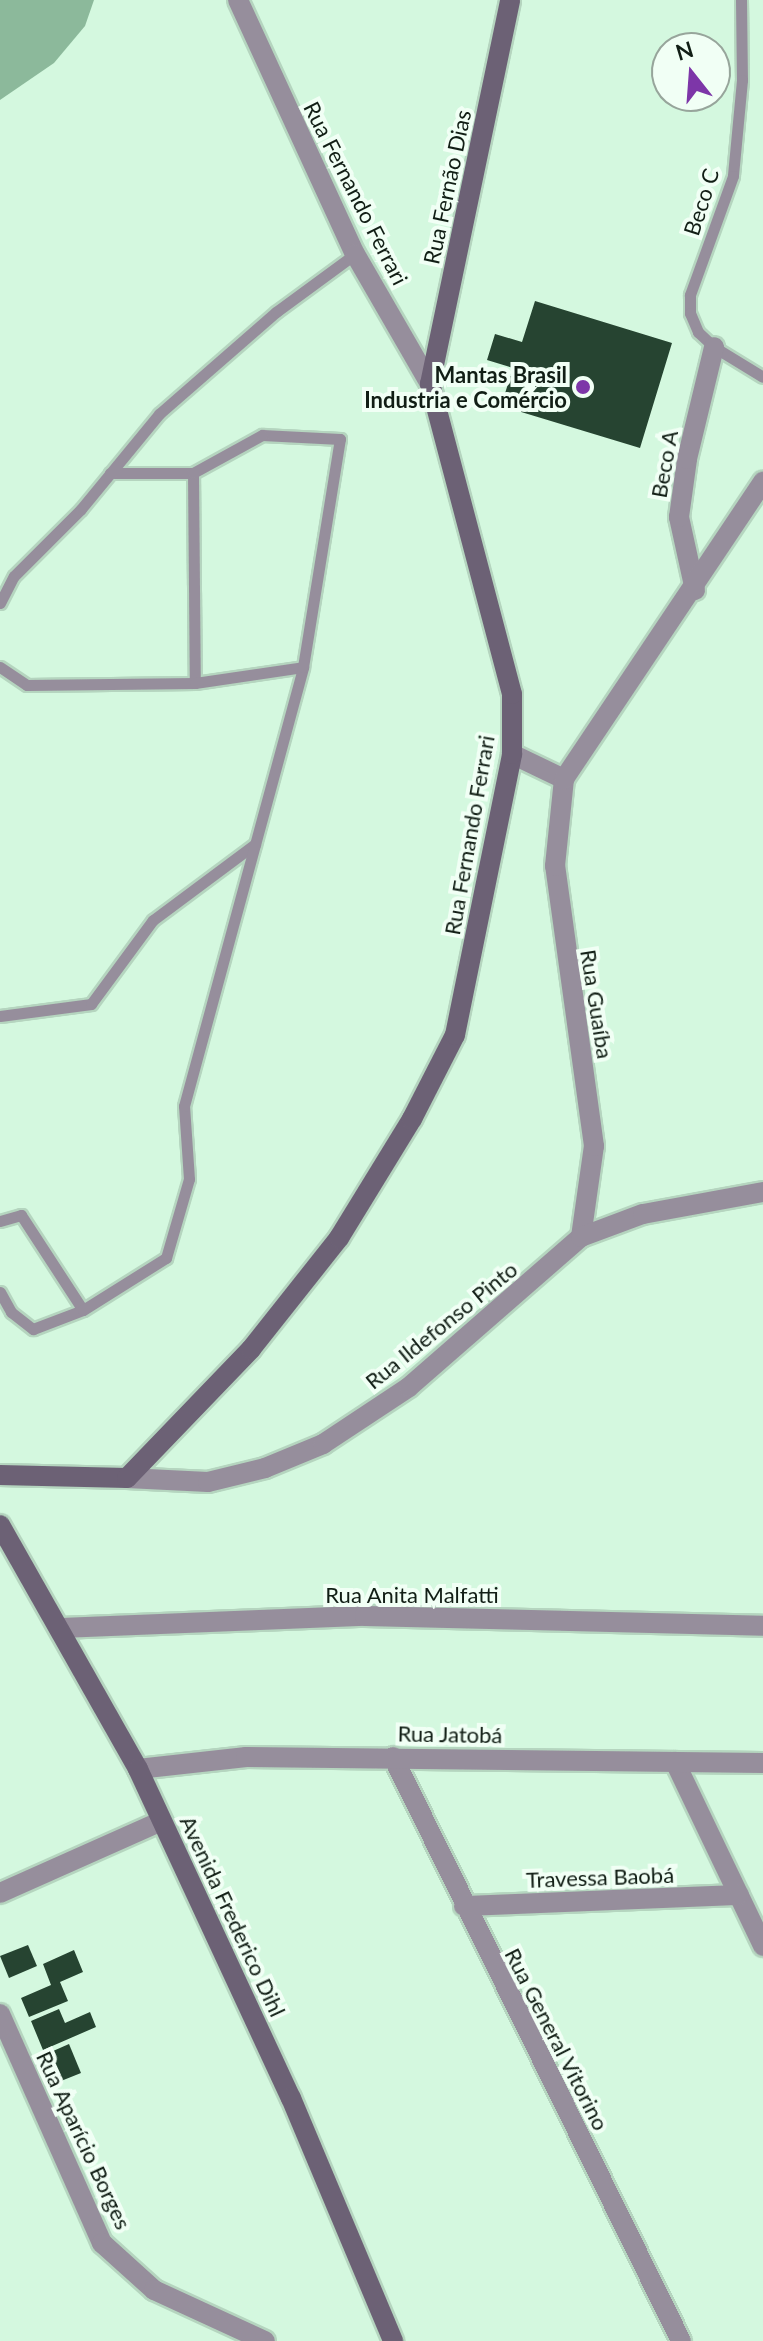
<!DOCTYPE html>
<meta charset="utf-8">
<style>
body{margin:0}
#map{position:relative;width:763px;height:2341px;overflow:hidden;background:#d4f8df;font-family:Lato,sans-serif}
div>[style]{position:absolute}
.forest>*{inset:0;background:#8cb99b}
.building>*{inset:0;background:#264431}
.roads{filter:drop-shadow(2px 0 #b5d5bf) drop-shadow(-2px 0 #b5d5bf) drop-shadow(0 2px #b5d5bf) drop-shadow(0 -2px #b5d5bf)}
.service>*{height:11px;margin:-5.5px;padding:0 5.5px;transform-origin:5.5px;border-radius:5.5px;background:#968e9c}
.minor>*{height:20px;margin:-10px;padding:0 10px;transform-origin:10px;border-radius:10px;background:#968e9c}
.secondary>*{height:20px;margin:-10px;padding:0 10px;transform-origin:10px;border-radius:10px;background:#6c6175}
.dots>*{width:22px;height:22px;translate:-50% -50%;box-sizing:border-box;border:4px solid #f1fff5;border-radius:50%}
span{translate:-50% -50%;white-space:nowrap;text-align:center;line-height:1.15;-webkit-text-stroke:8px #f1fff5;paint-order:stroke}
.street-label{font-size:22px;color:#111e15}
.poi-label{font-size:22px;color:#111e15;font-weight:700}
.right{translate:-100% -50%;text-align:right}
.north{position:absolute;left:651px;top:32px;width:80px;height:80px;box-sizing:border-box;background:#f1fff5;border:2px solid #97a59b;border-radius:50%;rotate:343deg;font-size:22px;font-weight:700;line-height:32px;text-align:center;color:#111e15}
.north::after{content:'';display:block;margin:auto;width:28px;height:36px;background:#7d36a8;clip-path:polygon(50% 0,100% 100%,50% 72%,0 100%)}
</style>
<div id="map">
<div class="forest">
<div style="clip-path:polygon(0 0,94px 0,85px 26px,54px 63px,0 100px)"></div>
</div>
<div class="building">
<div style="clip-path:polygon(535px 301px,672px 343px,640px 448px,501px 406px,513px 368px,487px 360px,495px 334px,522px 342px)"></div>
<div style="clip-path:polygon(28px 1945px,37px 1966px,9px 1978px,0 1956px)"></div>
<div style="clip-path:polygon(74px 1950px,83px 1972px,60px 1982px,68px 2001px,29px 2017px,21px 1998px,51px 1985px,43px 1964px)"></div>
<div style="clip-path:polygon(59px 2009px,65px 2023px,90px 2012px,96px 2027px,43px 2050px,31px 2021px)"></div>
<div style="clip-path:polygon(69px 2044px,81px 2073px,56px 2083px,44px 2055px)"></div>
</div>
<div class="roads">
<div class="service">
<div style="left:741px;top:0;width:80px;rotate:89.3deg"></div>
<div style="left:742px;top:80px;width:96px;rotate:95.4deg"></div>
<div style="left:733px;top:176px;width:127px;rotate:109.9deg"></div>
<div style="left:690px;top:295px;width:18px;rotate:90deg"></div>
<div style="left:690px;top:313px;width:21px;rotate:67deg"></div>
<div style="left:698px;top:332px;width:22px;rotate:43deg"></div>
<div style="left:714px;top:347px;width:57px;rotate:31.5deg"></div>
<div style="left:110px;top:473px;width:83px"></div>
<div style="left:193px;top:473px;width:210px;rotate:89.5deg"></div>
<div style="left:0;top:603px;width:30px;rotate:-63deg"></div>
<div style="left:14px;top:576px;width:95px;rotate:-45deg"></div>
<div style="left:81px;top:509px;width:123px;rotate:-50.6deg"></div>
<div style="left:159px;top:414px;width:155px;rotate:-41.1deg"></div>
<div style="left:276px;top:312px;width:98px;rotate:-36.3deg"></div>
<div style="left:0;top:667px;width:32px;rotate:34deg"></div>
<div style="left:27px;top:685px;width:168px;rotate:-0.7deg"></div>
<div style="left:195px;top:683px;width:109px;rotate:-8.4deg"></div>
<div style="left:0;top:1016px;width:92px;rotate:-7.5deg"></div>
<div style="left:91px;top:1004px;width:104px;rotate:-53.6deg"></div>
<div style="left:153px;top:920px;width:127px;rotate:-36.7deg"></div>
<div style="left:0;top:1221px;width:22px;rotate:-16deg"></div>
<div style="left:21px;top:1215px;width:113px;rotate:56.9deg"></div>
<div style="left:0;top:1292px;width:23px;rotate:61deg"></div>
<div style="left:11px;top:1312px;width:28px;rotate:38deg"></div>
<div style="left:33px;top:1329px;width:53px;rotate:-20.8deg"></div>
<div style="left:83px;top:1310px;width:98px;rotate:-32.1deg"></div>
<div style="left:166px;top:1258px;width:82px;rotate:-73.8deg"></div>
<div style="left:189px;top:1179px;width:73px;rotate:-93.9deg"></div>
<div style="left:184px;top:1106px;width:455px;rotate:-74.8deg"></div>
<div style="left:303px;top:667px;width:231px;rotate:-80.8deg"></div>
<div style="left:340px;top:439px;width:78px;rotate:-177.1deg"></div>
<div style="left:262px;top:435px;width:79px;rotate:151.2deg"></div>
</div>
<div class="minor">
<div style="left:238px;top:0;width:280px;rotate:65.3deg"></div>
<div style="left:355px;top:254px;width:150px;rotate:60deg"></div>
<div style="left:695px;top:590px;width:75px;rotate:-102.4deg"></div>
<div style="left:679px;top:517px;width:59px;rotate:-82.1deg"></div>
<div style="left:687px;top:459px;width:115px;rotate:-76.4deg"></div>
<div style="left:512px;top:754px;width:58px;rotate:25.7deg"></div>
<div style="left:581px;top:1237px;width:92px;rotate:-81.9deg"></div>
<div style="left:594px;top:1146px;width:283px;rotate:-97.9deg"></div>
<div style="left:555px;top:866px;width:87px;rotate:-84.1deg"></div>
<div style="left:564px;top:779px;width:358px;rotate:-56.2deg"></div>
<div style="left:127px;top:1478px;width:81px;rotate:2.8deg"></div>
<div style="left:208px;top:1482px;width:59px;rotate:-13.8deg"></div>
<div style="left:265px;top:1468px;width:63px;rotate:-22.5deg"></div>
<div style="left:323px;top:1444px;width:103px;rotate:-33.5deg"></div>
<div style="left:409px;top:1387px;width:228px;rotate:-41.1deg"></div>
<div style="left:581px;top:1237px;width:66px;rotate:-20.4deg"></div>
<div style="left:643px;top:1214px;width:122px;rotate:-10.4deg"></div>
<div style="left:61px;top:1628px;width:304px;rotate:-2.3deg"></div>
<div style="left:365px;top:1616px;width:398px;rotate:1.4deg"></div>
<div style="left:393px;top:1757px;width:651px;rotate:63.75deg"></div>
<div style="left:675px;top:1762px;width:204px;rotate:64.4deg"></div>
<div style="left:138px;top:1769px;width:109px;rotate:-6.3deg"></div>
<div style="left:246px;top:1757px;width:517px;rotate:0.66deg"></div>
<div style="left:0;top:1893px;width:177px;rotate:-24deg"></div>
<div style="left:464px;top:1906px;width:275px;rotate:-2.3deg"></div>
<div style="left:0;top:2014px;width:251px;rotate:66deg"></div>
<div style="left:102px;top:2243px;width:70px;rotate:42.1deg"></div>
<div style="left:154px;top:2290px;width:122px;rotate:24.7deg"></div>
</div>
<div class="secondary">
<div style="left:0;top:1475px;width:127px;rotate:1.4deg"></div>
<div style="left:127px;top:1478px;width:179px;rotate:-46.1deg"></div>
<div style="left:251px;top:1349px;width:142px;rotate:-51.6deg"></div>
<div style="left:339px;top:1238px;width:140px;rotate:-58.5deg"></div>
<div style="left:412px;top:1119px;width:94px;rotate:-62.9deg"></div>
<div style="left:455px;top:1035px;width:287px;rotate:-78.5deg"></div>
<div style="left:512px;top:754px;width:60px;rotate:-90deg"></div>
<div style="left:512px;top:694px;width:321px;rotate:-104.8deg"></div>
<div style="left:430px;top:384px;width:392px;rotate:-78.2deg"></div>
<div style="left:0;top:1525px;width:280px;rotate:60.5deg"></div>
<div style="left:138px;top:1769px;width:363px;rotate:65.1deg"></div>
<div style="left:291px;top:2098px;width:264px;rotate:67.2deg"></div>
</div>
</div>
<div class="dots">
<div style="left:583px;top:387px;background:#7d36a8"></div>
</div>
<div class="street-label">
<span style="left:447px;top:187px;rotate:-78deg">Rua Fernão Dias</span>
<span style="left:356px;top:193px;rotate:63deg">Rua Fernando Ferrari</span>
<span style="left:701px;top:202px;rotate:-72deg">Beco C</span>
<span style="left:664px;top:464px;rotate:-80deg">Beco A</span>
<span style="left:469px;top:835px;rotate:-80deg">Rua Fernando Ferrari</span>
<span style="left:597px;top:1004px;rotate:81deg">Rua Guaíba</span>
<span style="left:441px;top:1325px;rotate:-39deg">Rua Ildefonso Pinto</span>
<span style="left:412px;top:1595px">Rua Anita Malfatti</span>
<span style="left:450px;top:1734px;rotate:1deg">Rua Jatobá</span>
<span style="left:600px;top:1877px;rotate:-2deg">Travessa Baobá</span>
<span style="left:233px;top:1916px;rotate:65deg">Avenida Frederico Dihl</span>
<span style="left:557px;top:2039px;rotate:63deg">Rua General Vitorino</span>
<span style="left:84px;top:2140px;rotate:65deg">Rua Aparício Borges</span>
</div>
<div class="poi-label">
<span class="right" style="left:567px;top:387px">Mantas Brasil<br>Industria e Comércio</span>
</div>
<div class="north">N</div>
</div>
